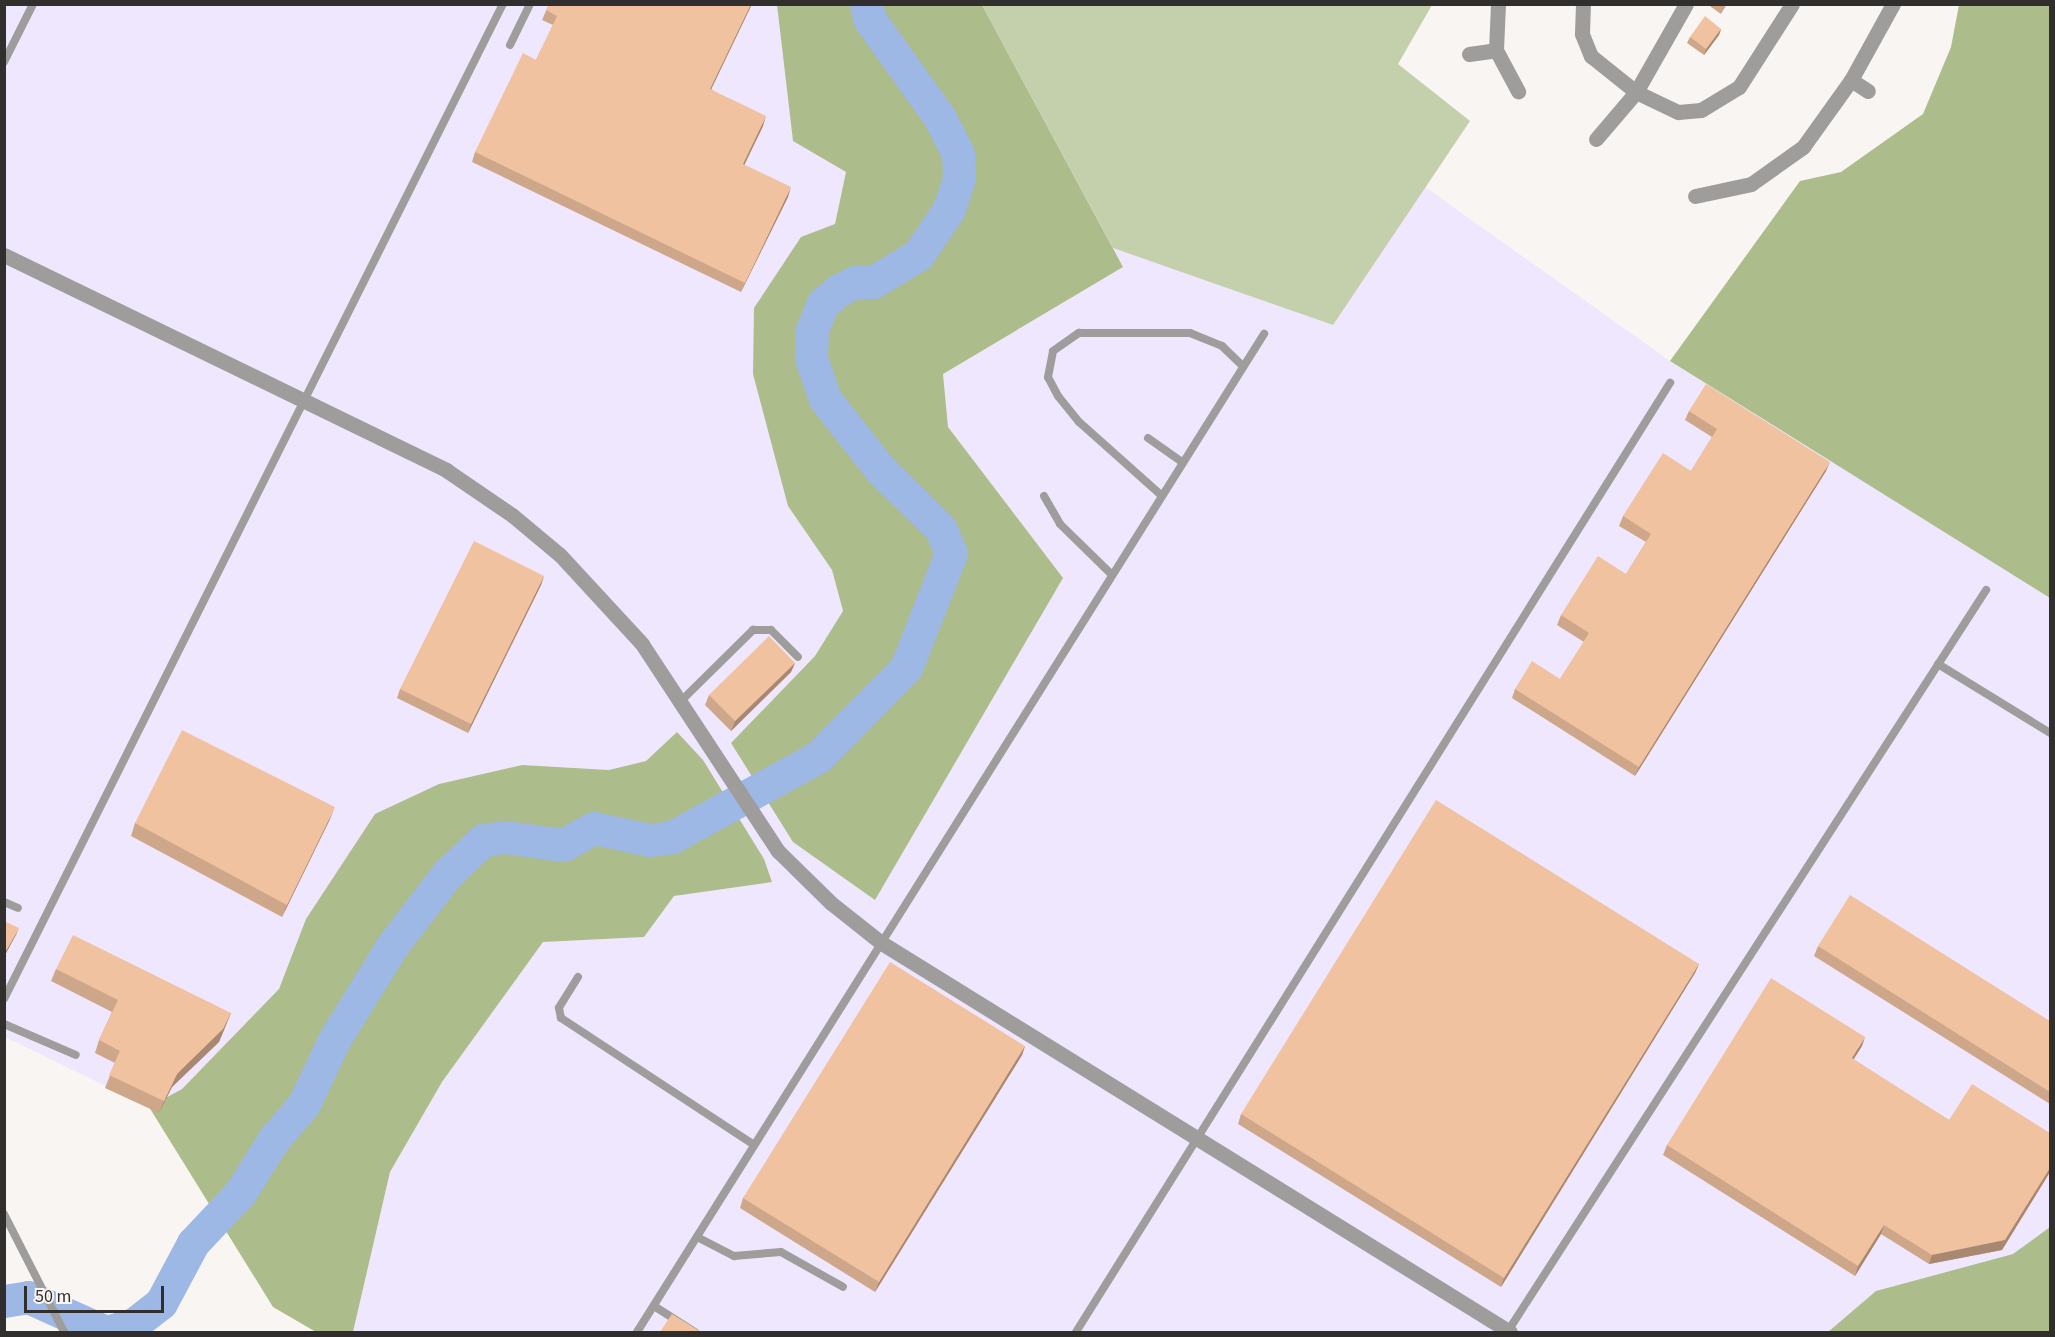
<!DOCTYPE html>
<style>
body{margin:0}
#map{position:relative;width:2055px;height:1337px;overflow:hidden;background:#f9f5f2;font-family:"Source Sans 3",sans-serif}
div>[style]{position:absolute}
.industrial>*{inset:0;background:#efe7fd}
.green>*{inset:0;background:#c4cfac}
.forest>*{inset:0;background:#adbc8b}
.river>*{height:33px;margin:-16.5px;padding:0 16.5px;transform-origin:16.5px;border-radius:16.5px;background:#9db8e4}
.service>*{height:8px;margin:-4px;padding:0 4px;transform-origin:4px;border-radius:4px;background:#9f9d9c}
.minor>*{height:15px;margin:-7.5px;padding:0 7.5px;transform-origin:7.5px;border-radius:7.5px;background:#9f9d9c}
.wall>*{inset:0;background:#cea78a}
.shaded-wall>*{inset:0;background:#a88870}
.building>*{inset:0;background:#f0c2a0}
span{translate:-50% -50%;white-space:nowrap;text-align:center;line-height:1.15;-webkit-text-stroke:6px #f9f5f2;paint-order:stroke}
.frame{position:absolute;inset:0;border:6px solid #312f2e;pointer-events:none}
.scale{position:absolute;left:24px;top:1286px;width:140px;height:27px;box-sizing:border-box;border:3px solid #312f2e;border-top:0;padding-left:8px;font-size:18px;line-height:21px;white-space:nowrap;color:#312f2e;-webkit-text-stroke:4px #f9f5f2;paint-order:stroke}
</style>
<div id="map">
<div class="industrial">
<div style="clip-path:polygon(4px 5px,777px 5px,793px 141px,846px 172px,835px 224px,801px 238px,788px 506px,832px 570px,843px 611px,815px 656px,731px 743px,1062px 578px,948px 427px,943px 374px,1123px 267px,1113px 248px,1333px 325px,1425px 187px,1670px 361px,2050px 598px,2050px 1227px,2013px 1254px,1876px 1291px,1828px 1332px,353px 1332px,390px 1172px,442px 1082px,543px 942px,644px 937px,674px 896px,772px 882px,677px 732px,646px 761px,609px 770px,522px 765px,439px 784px,306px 919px,279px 989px,182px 1089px,149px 1107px,5px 1037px)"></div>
</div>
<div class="green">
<div style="clip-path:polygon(982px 5px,1432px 5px,1398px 64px,1470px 121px,1333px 325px,1113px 248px)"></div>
</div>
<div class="forest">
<div style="clip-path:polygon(777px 5px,982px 5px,1123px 267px,943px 374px,948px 427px,1063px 578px,875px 900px,793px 842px,731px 743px,815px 656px,843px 611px,832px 570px,788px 506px,753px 374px,754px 308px,801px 237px,835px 224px,846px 172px,793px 141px)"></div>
<div style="clip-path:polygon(1959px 5px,2050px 5px,2050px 598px,1670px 361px,1800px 181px,1841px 172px,1923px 114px,1951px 47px)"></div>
<div style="clip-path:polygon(677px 732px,703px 760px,764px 859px,772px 882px,674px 896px,644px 937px,543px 942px,442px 1082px,390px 1172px,353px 1332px,316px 1332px,273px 1307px,149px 1107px,182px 1089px,279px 989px,306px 919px,375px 814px,439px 784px,522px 765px,609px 770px,646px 761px)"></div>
<div style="clip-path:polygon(2050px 1227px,2050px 1332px,1828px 1332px,1876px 1291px,2013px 1254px)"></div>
</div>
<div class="river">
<div style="left:4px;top:1301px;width:24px;rotate:-9deg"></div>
<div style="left:28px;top:1297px;width:85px;rotate:24.2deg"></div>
<div style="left:106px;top:1332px;width:29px;rotate:-16deg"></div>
<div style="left:134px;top:1324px;width:34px;rotate:-38deg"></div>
<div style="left:161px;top:1303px;width:68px;rotate:-61.9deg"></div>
<div style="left:193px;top:1243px;width:69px;rotate:-46.8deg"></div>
<div style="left:240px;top:1193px;width:64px;rotate:-57.8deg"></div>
<div style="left:274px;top:1139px;width:46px;rotate:-49.4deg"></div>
<div style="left:304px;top:1104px;width:71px;rotate:-64.9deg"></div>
<div style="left:334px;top:1040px;width:110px;rotate:-58.3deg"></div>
<div style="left:392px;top:946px;width:91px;rotate:-52.6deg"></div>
<div style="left:447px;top:874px;width:50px;rotate:-43.4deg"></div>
<div style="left:483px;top:840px;width:22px;rotate:-8deg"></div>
<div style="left:505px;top:837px;width:59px;rotate:7.9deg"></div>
<div style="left:563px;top:845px;width:35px;rotate:-29deg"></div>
<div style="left:594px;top:828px;width:56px;rotate:12.3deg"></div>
<div style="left:649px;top:840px;width:23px;rotate:-7deg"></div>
<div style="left:672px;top:837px;width:166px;rotate:-28.7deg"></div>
<div style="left:818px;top:757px;width:125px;rotate:-45.3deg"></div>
<div style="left:906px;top:668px;width:123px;rotate:-68.6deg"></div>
<div style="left:951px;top:553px;width:26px;rotate:-113deg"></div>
<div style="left:941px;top:529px;width:86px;rotate:-135.5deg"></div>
<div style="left:880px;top:469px;width:89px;rotate:-128.2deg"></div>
<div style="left:825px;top:399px;width:43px;rotate:-108.9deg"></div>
<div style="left:811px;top:358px;width:28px;rotate:-88deg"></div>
<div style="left:812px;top:330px;width:29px;rotate:-68deg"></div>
<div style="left:823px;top:303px;width:21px;rotate:-39deg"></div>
<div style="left:839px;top:290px;width:18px;rotate:-27deg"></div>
<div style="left:855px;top:282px;width:18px"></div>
<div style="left:873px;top:282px;width:52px;rotate:-31deg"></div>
<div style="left:918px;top:255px;width:55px;rotate:-56deg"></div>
<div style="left:949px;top:209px;width:32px;rotate:-72deg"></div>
<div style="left:959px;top:179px;width:25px;rotate:-92deg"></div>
<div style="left:958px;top:154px;width:40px;rotate:-116.6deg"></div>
<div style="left:940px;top:118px;width:120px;rotate:-125.5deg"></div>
<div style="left:870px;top:20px;width:16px;rotate:-104deg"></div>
</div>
<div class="service">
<div style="left:510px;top:45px;width:46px;rotate:-64deg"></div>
<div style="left:4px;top:62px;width:65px;rotate:-63.4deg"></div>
<div style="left:1148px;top:438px;width:42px;rotate:35.2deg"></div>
<div style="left:1161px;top:495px;width:110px;rotate:-138.3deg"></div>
<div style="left:1079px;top:422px;width:33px;rotate:-129deg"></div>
<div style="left:1058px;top:396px;width:21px;rotate:-118deg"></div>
<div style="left:1048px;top:377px;width:26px;rotate:-79deg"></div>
<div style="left:1053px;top:351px;width:32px;rotate:-35deg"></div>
<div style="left:1079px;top:333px;width:111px"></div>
<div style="left:1190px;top:333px;width:35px;rotate:22deg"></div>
<div style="left:1222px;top:346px;width:29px;rotate:44deg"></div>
<div style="left:1044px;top:496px;width:32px;rotate:60deg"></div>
<div style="left:1060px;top:524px;width:71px;rotate:44.4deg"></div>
<div style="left:1938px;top:664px;width:132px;rotate:31.6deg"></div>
<div style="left:680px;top:702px;width:103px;rotate:-44.6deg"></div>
<div style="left:753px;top:630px;width:18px"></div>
<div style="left:771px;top:630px;width:38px;rotate:45deg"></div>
<div style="left:4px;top:902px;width:15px;rotate:23deg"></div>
<div style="left:578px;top:977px;width:36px;rotate:122deg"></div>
<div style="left:559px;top:1008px;width:10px;rotate:79deg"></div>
<div style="left:561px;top:1018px;width:231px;rotate:33.3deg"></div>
<div style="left:4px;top:999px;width:1113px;rotate:-63.37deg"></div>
<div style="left:4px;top:1024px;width:78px;rotate:23.3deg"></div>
<div style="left:4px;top:1214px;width:132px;rotate:63deg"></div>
<div style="left:697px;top:1237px;width:42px;rotate:27.2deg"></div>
<div style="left:734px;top:1256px;width:47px;rotate:-4.9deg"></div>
<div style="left:781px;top:1252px;width:71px;rotate:29.4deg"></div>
<div style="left:654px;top:1306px;width:49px;rotate:32.4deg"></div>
<div style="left:1508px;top:1331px;width:882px;rotate:-57.17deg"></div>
<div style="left:637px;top:1332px;width:1179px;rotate:-57.86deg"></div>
<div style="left:1076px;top:1332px;width:1120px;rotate:-57.96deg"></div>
</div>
<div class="minor">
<div style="left:1498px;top:4px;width:46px;rotate:92.5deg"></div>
<div style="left:1496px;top:50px;width:47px;rotate:61.8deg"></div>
<div style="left:1583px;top:4px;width:30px;rotate:92deg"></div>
<div style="left:1582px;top:34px;width:24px;rotate:68deg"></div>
<div style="left:1591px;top:56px;width:58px;rotate:38.7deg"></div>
<div style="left:1636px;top:92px;width:47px;rotate:25.5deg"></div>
<div style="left:1678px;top:112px;width:23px;rotate:-5deg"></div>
<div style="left:1701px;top:110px;width:44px;rotate:-31.2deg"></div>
<div style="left:1739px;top:87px;width:98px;rotate:-57.4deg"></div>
<div style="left:1469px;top:54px;width:27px;rotate:-8deg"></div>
<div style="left:1851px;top:80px;width:20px;rotate:33deg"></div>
<div style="left:1596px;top:139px;width:62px;rotate:-49.6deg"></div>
<div style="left:1636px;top:92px;width:101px;rotate:-60.4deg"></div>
<div style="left:1695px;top:196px;width:57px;rotate:-12.1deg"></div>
<div style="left:1751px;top:184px;width:64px;rotate:-35.4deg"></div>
<div style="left:1803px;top:147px;width:82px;rotate:-54.4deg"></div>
<div style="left:1851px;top:80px;width:87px;rotate:-61.1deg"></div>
<div style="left:4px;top:255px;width:492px;rotate:25.9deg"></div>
<div style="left:446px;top:470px;width:80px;rotate:34.3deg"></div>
<div style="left:512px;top:515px;width:62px;rotate:39.8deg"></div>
<div style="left:560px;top:555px;width:121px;rotate:47.3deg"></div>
<div style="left:642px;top:644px;width:248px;rotate:56.7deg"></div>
<div style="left:778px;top:851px;width:74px;rotate:44.5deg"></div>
<div style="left:831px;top:903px;width:63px;rotate:38.5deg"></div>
<div style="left:880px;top:942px;width:741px;rotate:31.76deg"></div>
</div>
<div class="wall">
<div style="clip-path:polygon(549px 4px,752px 4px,711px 89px,763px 126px,744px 165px,788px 197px,741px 292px,472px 162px,475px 152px,536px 60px,553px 25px,542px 20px)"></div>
<div style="clip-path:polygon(1707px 4px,1727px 4px,1721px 14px)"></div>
<div style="clip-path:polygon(1721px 29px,1719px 35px,1704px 55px,1687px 43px,1690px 37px)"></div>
<div style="clip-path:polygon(1689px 411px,1826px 471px,1635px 776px,1512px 698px,1515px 689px,1560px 679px,1584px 642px,1557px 625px,1561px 615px,1626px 574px,1646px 542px,1619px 526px,1623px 516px,1691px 471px,1712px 437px,1685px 420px)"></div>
<div style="clip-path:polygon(544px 576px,541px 585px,468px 733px,397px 698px,400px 689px)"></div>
<div style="clip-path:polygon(795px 663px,791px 672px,731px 731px,705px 705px,709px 695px)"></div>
<div style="clip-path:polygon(330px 819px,282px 917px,131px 836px,135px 823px)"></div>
<div style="clip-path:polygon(1818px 946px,2050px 1021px,2050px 1104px,1814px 956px)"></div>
<div style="clip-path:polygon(1699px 964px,1695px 973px,1501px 1287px,1238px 1124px,1241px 1114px)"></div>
<div style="clip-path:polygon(56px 969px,231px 1013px,219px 1042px,172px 1087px,159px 1113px,105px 1088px,115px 1063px,95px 1053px,99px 1040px,112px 1012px,51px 981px)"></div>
<div style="clip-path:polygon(1025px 1046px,1022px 1055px,875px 1292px,740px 1208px,743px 1198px)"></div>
<div style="clip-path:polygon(1862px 1046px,1853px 1060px,1949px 1120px,2050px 1133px,2050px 1172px,2002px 1250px,1929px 1264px,1881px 1234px,1855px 1276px,1663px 1155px,1667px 1145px)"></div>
</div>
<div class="shaded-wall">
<div style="clip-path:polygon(751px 4px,752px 4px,707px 98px,710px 89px)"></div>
<div style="clip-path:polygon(1721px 29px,1719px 35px,1704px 55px,1706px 49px)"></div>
<div style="clip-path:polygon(766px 116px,763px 126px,740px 174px,743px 164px)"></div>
<div style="clip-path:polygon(791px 187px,788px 197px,741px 292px,745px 283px)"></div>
<div style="clip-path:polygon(1830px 462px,1826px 471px,1635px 776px,1639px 767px)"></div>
<div style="clip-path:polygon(544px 576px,541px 585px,468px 733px,471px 724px)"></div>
<div style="clip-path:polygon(795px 663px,791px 672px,731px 731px,735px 721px)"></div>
<div style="clip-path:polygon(335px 807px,330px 819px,282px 917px,287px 905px)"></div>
<div style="clip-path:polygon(19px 928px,16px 935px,4px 957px,4px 954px)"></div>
<div style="clip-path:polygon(1699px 964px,1695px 973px,1501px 1287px,1504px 1278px)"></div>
<div style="clip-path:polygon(231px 1013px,219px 1042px,172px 1087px,159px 1113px,164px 1101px,177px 1074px)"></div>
<div style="clip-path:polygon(1865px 1037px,1862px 1046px,1848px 1068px,1852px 1058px)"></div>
<div style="clip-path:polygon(1025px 1046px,1022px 1055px,875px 1292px,879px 1282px)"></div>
<div style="clip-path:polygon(2050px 1168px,2050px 1172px,2002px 1250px,1929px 1264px,1932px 1255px)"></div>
<div style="clip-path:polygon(1884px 1225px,1881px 1234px,1855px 1276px,1858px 1266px)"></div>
</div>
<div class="building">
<div style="clip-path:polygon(549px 4px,751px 4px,710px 89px,766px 116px,743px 164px,791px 187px,745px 283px,475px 152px,523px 53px,536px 60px,557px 16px,546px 10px)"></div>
<div style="clip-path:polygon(1705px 16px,1721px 29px,1706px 49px,1690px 37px)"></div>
<div style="clip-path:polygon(1706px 384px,1830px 462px,1639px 767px,1515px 689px,1532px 661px,1560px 679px,1589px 633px,1561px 615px,1598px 556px,1626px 574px,1651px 534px,1623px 516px,1663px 453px,1691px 471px,1717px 429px,1689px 411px)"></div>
<div style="clip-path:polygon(474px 541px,544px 576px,471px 724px,400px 689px)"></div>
<div style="clip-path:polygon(769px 636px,795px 663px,735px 721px,709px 695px)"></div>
<div style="clip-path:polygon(182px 730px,335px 807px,287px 905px,135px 823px)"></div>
<div style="clip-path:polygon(1436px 800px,1699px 964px,1504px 1278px,1241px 1114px)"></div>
<div style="clip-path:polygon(1850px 895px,2050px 1021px,2050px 1092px,1818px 946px)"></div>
<div style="clip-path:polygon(4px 921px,19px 928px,4px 954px)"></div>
<div style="clip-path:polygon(73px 935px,231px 1013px,223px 1029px,177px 1074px,164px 1101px,109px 1075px,120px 1051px,99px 1040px,118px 1000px,56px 969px)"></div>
<div style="clip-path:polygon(890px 962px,1025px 1046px,879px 1282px,743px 1198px)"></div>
<div style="clip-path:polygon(1771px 978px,1865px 1037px,1852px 1058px,1949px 1120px,1972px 1084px,2050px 1133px,2050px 1168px,2005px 1240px,1932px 1255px,1884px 1225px,1858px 1266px,1667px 1145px)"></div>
<div style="clip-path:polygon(672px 1314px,701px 1332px,660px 1332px)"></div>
</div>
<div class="frame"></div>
<div class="scale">50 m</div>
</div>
